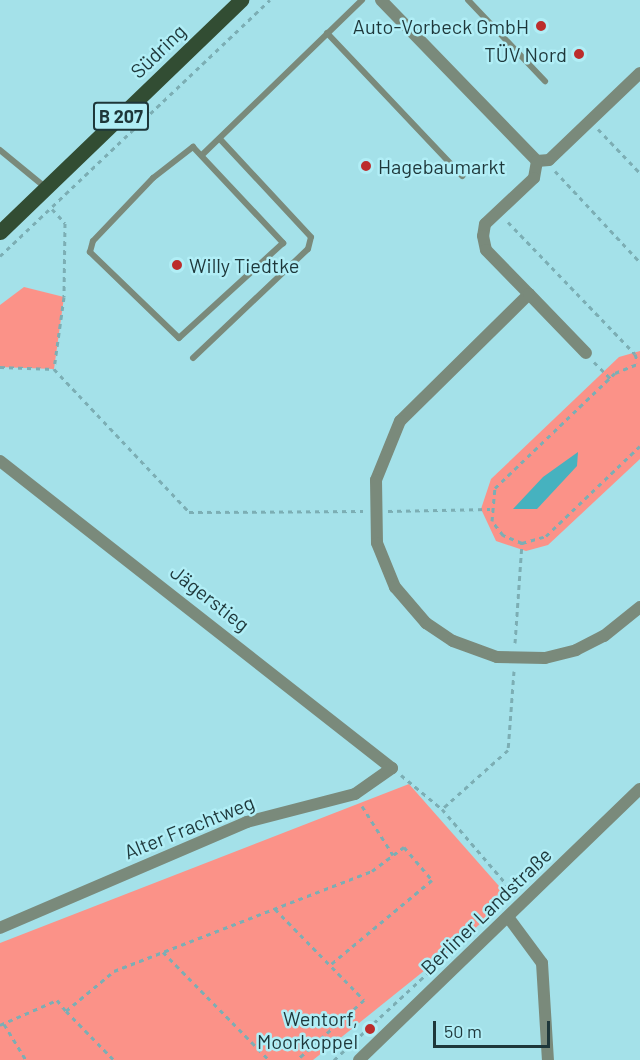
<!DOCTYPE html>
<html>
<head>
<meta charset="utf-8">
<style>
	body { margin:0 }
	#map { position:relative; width:640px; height:1060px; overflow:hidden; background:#a4e1e9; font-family:Barlow,sans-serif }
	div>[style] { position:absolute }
	.green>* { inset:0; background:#fb9288 }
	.water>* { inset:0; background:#46b2bf }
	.path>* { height:3px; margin-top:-1.5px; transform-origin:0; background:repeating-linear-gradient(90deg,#7caeb4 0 4.5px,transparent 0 9px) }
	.service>* { height:6px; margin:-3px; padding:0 3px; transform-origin:3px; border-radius:3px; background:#7a8a7b }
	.minor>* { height:12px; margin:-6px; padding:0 6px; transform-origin:6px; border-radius:6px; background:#7a8a7b }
	.primary>* { height:15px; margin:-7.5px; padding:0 7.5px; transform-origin:7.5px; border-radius:7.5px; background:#324d33 }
	.dots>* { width:16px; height:16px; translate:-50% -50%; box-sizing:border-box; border:3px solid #b1eef6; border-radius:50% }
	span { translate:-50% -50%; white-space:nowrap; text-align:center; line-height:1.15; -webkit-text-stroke:5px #b1eef6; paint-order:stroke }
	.shield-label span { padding:2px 4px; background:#b1eef6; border:2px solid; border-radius:4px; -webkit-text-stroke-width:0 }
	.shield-label { font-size:18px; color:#1e373a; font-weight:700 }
	.poi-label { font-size:20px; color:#1e373a }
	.right { translate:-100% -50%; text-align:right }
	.left { translate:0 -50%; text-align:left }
	.street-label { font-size:20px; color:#1e373a }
	.scale { position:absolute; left:433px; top:1021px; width:117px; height:27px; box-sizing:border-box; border:3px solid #1e373a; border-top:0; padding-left:8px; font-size:18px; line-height:21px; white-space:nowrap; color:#1e373a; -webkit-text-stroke:4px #b1eef6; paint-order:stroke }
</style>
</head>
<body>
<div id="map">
	<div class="green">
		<i style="clip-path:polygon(24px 287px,64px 297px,54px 369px,0 367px,0 305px)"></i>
		<i style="clip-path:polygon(640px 351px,640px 459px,548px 545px,526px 551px,496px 541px,481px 509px,491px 479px,619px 357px)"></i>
		<i style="clip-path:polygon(409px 784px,506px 894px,502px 904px,460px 942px,313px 1060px,0 1060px,0 943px)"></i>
	</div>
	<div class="water">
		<i style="clip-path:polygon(578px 452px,577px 466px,537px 509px,513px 509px,543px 477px)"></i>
	</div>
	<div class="path">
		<i style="left:598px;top:129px;width:61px;rotate:46.3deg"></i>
		<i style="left:555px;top:171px;width:125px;rotate:47deg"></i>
		<i style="left:52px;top:209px;width:19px;rotate:47deg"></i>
		<i style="left:65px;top:223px;width:74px;rotate:90.8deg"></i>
		<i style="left:64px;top:297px;width:73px;rotate:97.9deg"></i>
		<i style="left:508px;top:222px;width:183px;rotate:46.1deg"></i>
		<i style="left:635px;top:354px;width:9px;rotate:72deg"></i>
		<i style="left:0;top:256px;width:372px;rotate:-43.5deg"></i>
		<i style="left:594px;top:362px;width:23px;rotate:45deg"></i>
		<i style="left:0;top:367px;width:54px;rotate:2.1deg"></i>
		<i style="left:54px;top:369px;width:197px;rotate:46.6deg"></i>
		<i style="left:189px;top:512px;width:174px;rotate:-0.3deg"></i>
		<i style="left:388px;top:511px;width:102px;rotate:-1.1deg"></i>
		<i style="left:522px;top:543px;width:21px;rotate:-157deg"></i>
		<i style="left:503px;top:535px;width:18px;rotate:-128deg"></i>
		<i style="left:492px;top:521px;width:33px;rotate:-85deg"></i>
		<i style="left:495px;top:488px;width:166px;rotate:-43.8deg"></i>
		<i style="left:615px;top:373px;width:27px;rotate:-22deg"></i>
		<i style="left:515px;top:643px;width:100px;rotate:-86deg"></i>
		<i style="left:522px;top:543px;width:25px;rotate:-16deg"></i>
		<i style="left:546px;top:536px;width:130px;rotate:-43.8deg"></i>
		<i style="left:514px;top:671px;width:79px;rotate:94.3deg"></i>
		<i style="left:508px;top:750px;width:89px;rotate:138.2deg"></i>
		<i style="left:442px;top:809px;width:111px;rotate:49.4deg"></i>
		<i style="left:401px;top:775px;width:53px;rotate:39.7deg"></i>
		<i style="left:362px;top:806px;width:58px;rotate:57.7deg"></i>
		<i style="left:275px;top:909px;width:127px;rotate:45.6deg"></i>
		<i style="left:364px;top:1000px;width:90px;rotate:138.2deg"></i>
		<i style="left:163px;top:952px;width:151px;rotate:45.5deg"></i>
		<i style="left:66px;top:1011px;width:69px;rotate:45.6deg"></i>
		<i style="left:4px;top:1024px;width:42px;rotate:58.6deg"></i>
		<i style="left:0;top:1025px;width:62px;rotate:-23.7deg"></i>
		<i style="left:57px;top:1000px;width:14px;rotate:51deg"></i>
		<i style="left:66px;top:1011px;width:62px;rotate:-39.8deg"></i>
		<i style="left:114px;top:971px;width:277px;rotate:-21.2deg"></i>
		<i style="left:372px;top:871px;width:40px;rotate:-37deg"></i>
		<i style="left:404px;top:847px;width:43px;rotate:49.7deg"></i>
		<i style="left:432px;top:880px;width:133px;rotate:140.2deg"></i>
		<i style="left:334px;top:1060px;width:137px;rotate:-42.9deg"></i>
	</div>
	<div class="service">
		<i style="left:468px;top:0;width:112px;rotate:46.5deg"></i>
		<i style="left:327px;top:33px;width:197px;rotate:46.6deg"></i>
		<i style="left:193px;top:147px;width:132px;rotate:46.8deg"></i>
		<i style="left:283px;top:243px;width:141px;rotate:137.6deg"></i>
		<i style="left:179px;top:338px;width:124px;rotate:-136deg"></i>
		<i style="left:90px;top:252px;width:11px;rotate:-75deg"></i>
		<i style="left:93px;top:241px;width:87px;rotate:-46.4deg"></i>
		<i style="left:153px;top:178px;width:51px;rotate:-37.8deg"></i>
		<i style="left:0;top:150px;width:58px;rotate:39.4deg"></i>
		<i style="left:202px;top:155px;width:223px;rotate:-44.1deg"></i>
		<i style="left:193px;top:358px;width:158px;rotate:-43.5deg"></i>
		<i style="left:308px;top:249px;width:12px;rotate:-76deg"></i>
		<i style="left:311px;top:237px;width:134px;rotate:-132.9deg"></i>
	</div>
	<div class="minor">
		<i style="left:381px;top:0;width:224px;rotate:45.9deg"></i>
		<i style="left:537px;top:161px;width:12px;rotate:-5deg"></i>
		<i style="left:549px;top:160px;width:126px;rotate:-43.7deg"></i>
		<i style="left:537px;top:161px;width:17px;rotate:100deg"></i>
		<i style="left:534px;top:178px;width:67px;rotate:136.8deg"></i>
		<i style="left:485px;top:224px;width:12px;rotate:99deg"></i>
		<i style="left:483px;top:236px;width:14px;rotate:78deg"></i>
		<i style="left:486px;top:250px;width:62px;rotate:45.7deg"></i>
		<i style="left:529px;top:294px;width:181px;rotate:135.4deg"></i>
		<i style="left:400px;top:421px;width:64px;rotate:112.1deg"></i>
		<i style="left:376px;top:480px;width:63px;rotate:89.1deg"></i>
		<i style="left:377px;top:543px;width:48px;rotate:67.8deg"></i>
		<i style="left:395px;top:587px;width:48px;rotate:49.3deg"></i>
		<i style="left:426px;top:623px;width:32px;rotate:34deg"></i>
		<i style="left:453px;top:641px;width:47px;rotate:20deg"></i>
		<i style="left:497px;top:657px;width:48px;rotate:1.2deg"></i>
		<i style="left:545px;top:658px;width:32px;rotate:-14deg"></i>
		<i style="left:576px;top:650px;width:31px;rotate:-27deg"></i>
		<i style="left:604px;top:636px;width:46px;rotate:-38.9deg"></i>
		<i style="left:529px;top:294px;width:82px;rotate:46deg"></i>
		<i style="left:0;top:461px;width:498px;rotate:38.1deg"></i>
		<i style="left:392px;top:768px;width:45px;rotate:144.9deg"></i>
		<i style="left:355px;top:794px;width:112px;rotate:165.5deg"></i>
		<i style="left:247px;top:822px;width:269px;rotate:156.8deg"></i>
		<i style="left:508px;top:917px;width:57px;rotate:53.5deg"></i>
		<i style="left:542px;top:963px;width:97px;rotate:86.5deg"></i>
		<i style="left:359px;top:1060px;width:390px;rotate:-44deg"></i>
	</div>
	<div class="primary">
		<i style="left:0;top:232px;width:335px;rotate:-43.9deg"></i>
	</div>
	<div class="dots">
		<i style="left:541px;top:26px;background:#bc2d2c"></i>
		<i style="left:579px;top:54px;background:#bc2d2c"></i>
		<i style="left:366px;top:166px;background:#bc2d2c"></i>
		<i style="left:177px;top:265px;background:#bc2d2c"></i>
		<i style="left:370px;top:1029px;background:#bc2d2c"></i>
	</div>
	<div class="shield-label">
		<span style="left:121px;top:116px">B 207</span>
	</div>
	<div class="poi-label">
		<span class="right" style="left:529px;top:26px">Auto-Vorbeck GmbH</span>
		<span class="right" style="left:567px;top:54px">TÜV Nord</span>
		<span class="left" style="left:378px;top:166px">Hagebaumarkt</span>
		<span class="left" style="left:189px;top:265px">Willy Tiedtke</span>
		<span class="right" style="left:358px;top:1030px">Wentorf,<br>Moorkoppel</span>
	</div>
	<div class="street-label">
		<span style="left:158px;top:51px;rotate:-44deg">Südring</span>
		<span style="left:210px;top:598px;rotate:38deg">Jägerstieg</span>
		<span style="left:189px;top:827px;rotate:-22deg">Alter Frachtweg</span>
		<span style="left:486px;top:911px;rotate:-44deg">Berliner Landstraße</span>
	</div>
	<div class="scale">50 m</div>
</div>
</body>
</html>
